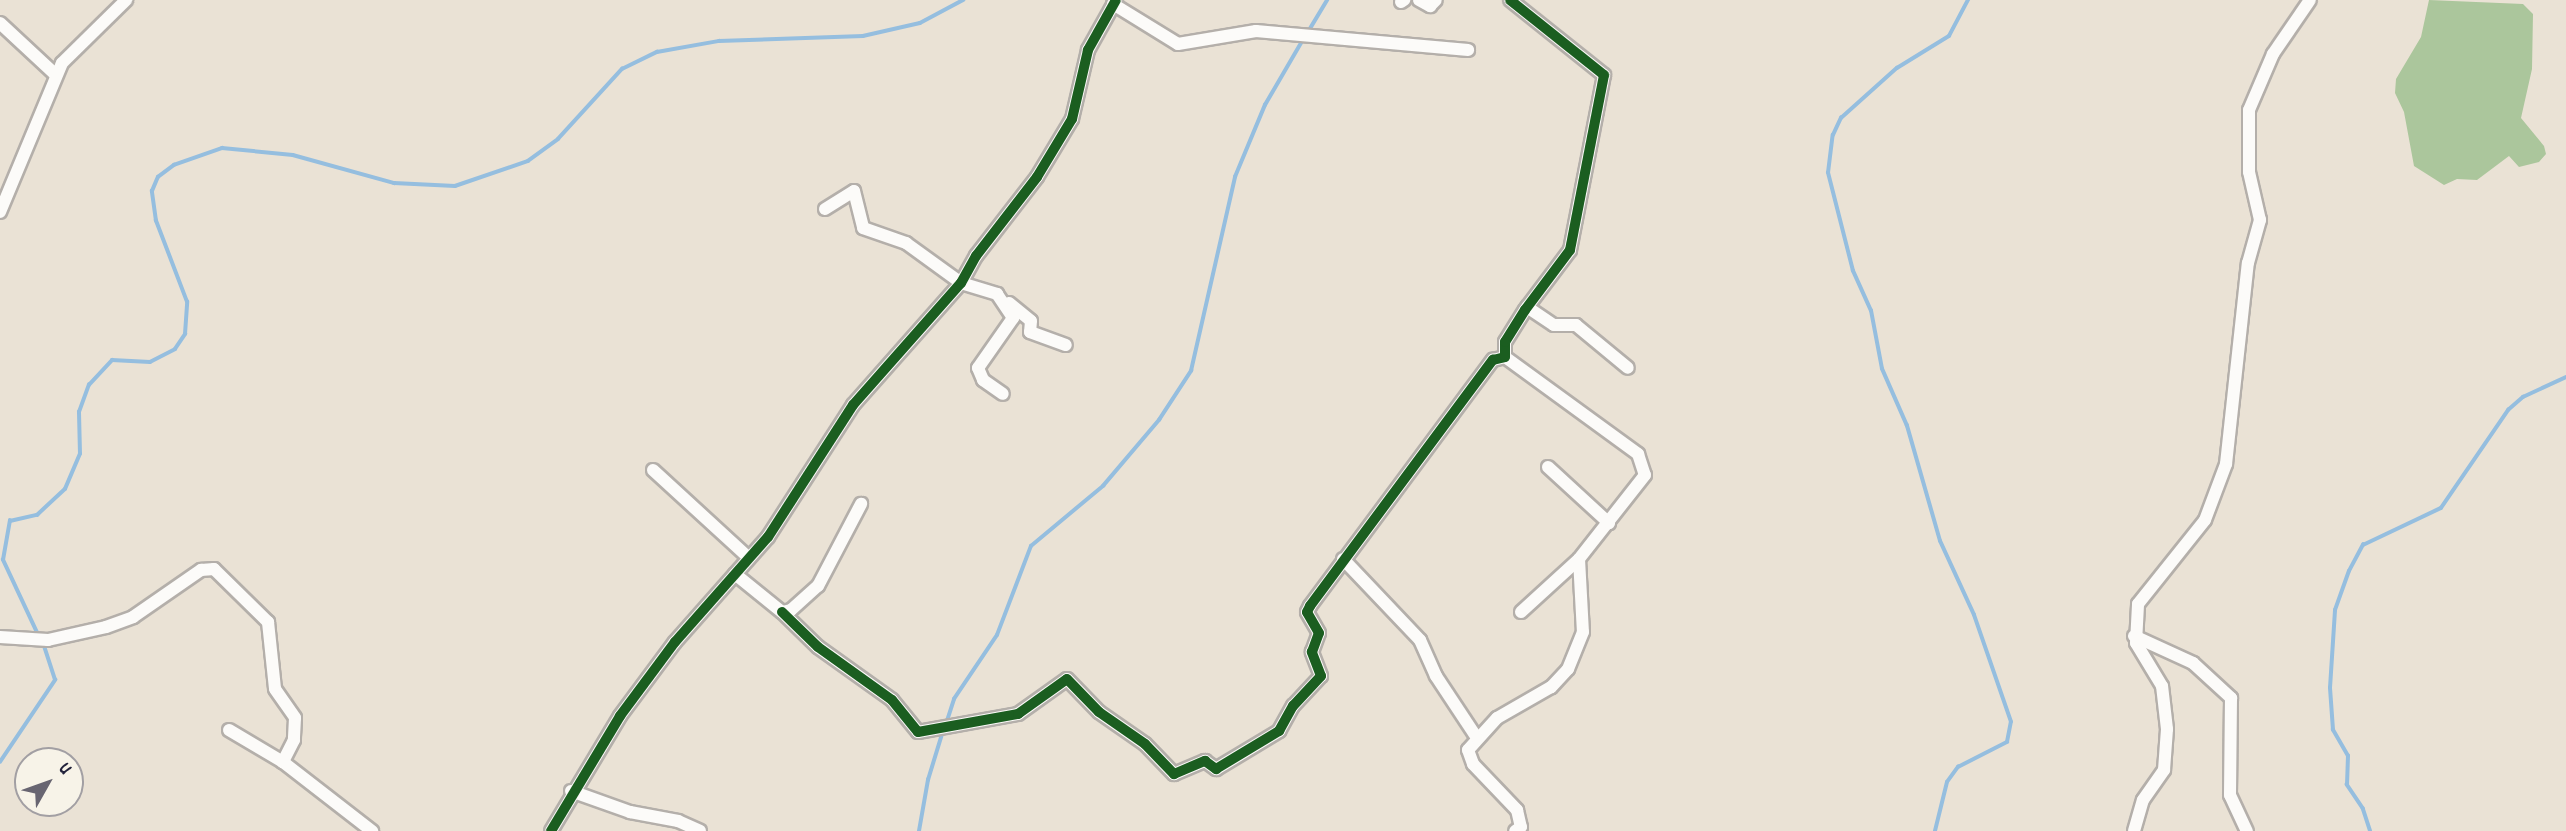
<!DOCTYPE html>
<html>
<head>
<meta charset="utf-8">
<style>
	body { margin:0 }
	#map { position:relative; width:2566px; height:831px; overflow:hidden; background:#eae2d5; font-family:Dekko,sans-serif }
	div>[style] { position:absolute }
	.forest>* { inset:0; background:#abc69c }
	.stream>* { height:3.5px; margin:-1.75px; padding:0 1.75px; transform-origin:1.75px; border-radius:1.75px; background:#95bedf }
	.roads { filter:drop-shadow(2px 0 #b4afaa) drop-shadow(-2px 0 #b4afaa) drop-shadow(0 2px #b4afaa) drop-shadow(0 -2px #b4afaa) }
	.street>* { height:12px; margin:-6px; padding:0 6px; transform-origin:6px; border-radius:6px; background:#fcfbf9 }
	.cycleway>* { height:10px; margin:-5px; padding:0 5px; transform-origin:5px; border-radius:5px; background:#1b5e20 }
	span { translate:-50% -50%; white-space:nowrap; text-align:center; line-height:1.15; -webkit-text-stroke:5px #f7f3e8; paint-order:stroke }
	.north { position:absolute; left:14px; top:747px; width:70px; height:70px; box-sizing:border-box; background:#f7f3e8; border:2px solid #a29fa3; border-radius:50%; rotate:50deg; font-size:19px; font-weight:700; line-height:28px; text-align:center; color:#22223b }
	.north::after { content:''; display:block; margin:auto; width:24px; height:32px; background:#686571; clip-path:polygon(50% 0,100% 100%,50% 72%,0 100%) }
</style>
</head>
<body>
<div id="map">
	<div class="forest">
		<i style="clip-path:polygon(2429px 0,2523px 4px,2533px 14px,2532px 69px,2521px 118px,2544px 146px,2546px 154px,2539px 162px,2519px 167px,2509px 156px,2477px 180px,2457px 179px,2444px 185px,2414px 166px,2404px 112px,2395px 93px,2396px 79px,2421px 37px)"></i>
	</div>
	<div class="stream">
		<i style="left:1308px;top:32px;width:37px;rotate:-59deg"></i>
		<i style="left:39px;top:637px;width:85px;rotate:-115.1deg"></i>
		<i style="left:3px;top:560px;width:40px;rotate:-80deg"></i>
		<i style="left:10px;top:521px;width:28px;rotate:-13deg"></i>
		<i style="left:37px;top:515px;width:38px;rotate:-43deg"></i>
		<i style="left:65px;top:489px;width:38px;rotate:-67deg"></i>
		<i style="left:80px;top:454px;width:42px;rotate:-91.4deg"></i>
		<i style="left:79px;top:412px;width:29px;rotate:-70deg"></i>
		<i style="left:89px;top:385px;width:34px;rotate:-47deg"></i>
		<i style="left:112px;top:360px;width:38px;rotate:3deg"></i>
		<i style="left:150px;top:362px;width:28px;rotate:-27deg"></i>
		<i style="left:175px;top:349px;width:18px;rotate:-56deg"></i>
		<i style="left:185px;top:334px;width:32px;rotate:-86deg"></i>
		<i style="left:187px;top:302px;width:87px;rotate:-110.9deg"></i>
		<i style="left:156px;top:221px;width:30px;rotate:-98deg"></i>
		<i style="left:152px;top:191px;width:15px;rotate:-67deg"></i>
		<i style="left:158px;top:177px;width:20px;rotate:-37deg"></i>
		<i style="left:174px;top:165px;width:51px;rotate:-19.5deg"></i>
		<i style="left:222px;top:148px;width:71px;rotate:5.6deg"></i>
		<i style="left:293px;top:155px;width:105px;rotate:15.5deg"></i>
		<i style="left:394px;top:183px;width:61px;rotate:2.8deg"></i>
		<i style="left:455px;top:186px;width:77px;rotate:-18.9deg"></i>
		<i style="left:528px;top:161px;width:37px;rotate:-36deg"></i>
		<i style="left:558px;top:139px;width:95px;rotate:-47.6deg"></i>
		<i style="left:622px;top:69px;width:39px;rotate:-26deg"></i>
		<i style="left:657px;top:52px;width:63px;rotate:-10.1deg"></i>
		<i style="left:719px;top:41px;width:144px;rotate:-2deg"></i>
		<i style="left:863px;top:36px;width:58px;rotate:-12.8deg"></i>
		<i style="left:920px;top:23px;width:49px;rotate:-28.1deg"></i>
		<i style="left:946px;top:724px;width:26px;rotate:-72deg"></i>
		<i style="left:954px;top:699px;width:77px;rotate:-56.1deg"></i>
		<i style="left:997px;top:635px;width:95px;rotate:-69.1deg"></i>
		<i style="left:1031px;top:546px;width:94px;rotate:-39.8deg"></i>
		<i style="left:1103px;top:486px;width:87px;rotate:-49.7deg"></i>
		<i style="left:1159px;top:420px;width:59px;rotate:-56.9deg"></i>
		<i style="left:1191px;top:371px;width:199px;rotate:-77.2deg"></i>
		<i style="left:1235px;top:177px;width:78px;rotate:-67.4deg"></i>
		<i style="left:1265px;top:105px;width:78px;rotate:-59.8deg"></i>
		<i style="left:0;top:762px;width:99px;rotate:-56.1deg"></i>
		<i style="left:55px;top:680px;width:39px;rotate:-108deg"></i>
		<i style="left:919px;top:831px;width:52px;rotate:-80deg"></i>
		<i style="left:928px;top:780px;width:51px;rotate:-73deg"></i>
		<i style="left:1935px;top:831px;width:50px;rotate:-76.2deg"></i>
		<i style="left:1947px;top:782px;width:19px;rotate:-54deg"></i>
		<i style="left:1958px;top:767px;width:55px;rotate:-27deg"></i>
		<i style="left:2007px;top:742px;width:20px;rotate:-79deg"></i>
		<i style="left:2011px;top:722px;width:113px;rotate:-109.1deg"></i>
		<i style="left:1974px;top:615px;width:81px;rotate:-114.7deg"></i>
		<i style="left:1940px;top:541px;width:120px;rotate:-106deg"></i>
		<i style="left:1907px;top:426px;width:62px;rotate:-113.7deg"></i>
		<i style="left:1882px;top:369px;width:59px;rotate:-100.7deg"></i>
		<i style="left:1871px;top:311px;width:44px;rotate:-114.2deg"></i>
		<i style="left:1853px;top:271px;width:101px;rotate:-104.3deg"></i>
		<i style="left:1828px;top:173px;width:38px;rotate:-83deg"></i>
		<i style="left:1833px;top:135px;width:19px;rotate:-65deg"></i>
		<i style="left:1841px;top:118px;width:75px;rotate:-41.8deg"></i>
		<i style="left:1897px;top:68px;width:61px;rotate:-31.6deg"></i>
		<i style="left:1949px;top:36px;width:41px;rotate:-62.2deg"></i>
		<i style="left:2370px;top:831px;width:23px;rotate:-108deg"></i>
		<i style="left:2363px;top:809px;width:29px;rotate:-124deg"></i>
		<i style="left:2347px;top:785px;width:29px;rotate:-88deg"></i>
		<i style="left:2348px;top:756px;width:30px;rotate:-120deg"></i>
		<i style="left:2333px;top:730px;width:42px;rotate:-94.1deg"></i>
		<i style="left:2330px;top:688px;width:78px;rotate:-86.3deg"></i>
		<i style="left:2335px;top:610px;width:41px;rotate:-70.3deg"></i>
		<i style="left:2349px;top:571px;width:30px;rotate:-62deg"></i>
		<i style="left:2363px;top:545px;width:86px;rotate:-25.4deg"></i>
		<i style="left:2441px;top:508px;width:119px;rotate:-55.6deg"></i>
		<i style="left:2508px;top:410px;width:20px;rotate:-41deg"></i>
		<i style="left:2523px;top:397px;width:47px;rotate:-24.9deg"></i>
	</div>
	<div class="roads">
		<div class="street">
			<i style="left:1419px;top:0;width:13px;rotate:29deg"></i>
			<i style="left:1430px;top:6px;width:8px;rotate:-45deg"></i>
			<i style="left:1401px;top:2px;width:4px;rotate:-34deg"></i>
			<i style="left:1113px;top:4px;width:76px;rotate:31.6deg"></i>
			<i style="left:1178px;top:44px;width:79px;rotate:-9.5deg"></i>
			<i style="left:1256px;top:31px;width:213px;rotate:5.1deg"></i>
			<i style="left:0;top:23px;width:76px;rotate:42.9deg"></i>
			<i style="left:825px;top:209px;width:34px;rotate:-32deg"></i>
			<i style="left:854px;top:191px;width:38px;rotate:76deg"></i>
			<i style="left:863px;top:228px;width:46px;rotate:19.2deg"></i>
			<i style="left:906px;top:243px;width:68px;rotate:36deg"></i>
			<i style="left:961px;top:283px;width:38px;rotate:17deg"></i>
			<i style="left:997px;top:294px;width:29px;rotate:56deg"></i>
			<i style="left:1013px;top:318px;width:61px;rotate:125deg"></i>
			<i style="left:978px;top:368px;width:13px;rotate:67deg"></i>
			<i style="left:983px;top:380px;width:24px;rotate:35deg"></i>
			<i style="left:0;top:212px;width:161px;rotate:-67.4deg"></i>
			<i style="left:62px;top:63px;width:90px;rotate:-44.5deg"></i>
			<i style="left:1009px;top:303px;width:28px;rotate:39deg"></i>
			<i style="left:1031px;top:321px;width:11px;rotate:95deg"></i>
			<i style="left:1030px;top:332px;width:38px;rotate:20deg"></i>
			<i style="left:1527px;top:307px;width:32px;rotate:34deg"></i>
			<i style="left:1554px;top:325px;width:22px"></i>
			<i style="left:1576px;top:325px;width:67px;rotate:39.6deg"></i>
			<i style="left:1505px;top:357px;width:165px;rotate:36.1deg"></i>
			<i style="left:1638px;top:454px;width:22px;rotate:72deg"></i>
			<i style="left:1645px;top:475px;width:107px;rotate:128.2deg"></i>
			<i style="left:1579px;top:559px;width:73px;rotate:86.9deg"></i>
			<i style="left:1583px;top:632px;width:40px;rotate:112deg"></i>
			<i style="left:1568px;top:669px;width:25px;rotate:133deg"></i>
			<i style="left:1551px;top:687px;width:62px;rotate:150.1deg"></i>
			<i style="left:1497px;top:718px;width:43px;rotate:132.2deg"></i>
			<i style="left:1468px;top:750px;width:15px;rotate:70deg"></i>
			<i style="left:1473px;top:764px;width:64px;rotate:46.3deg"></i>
			<i style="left:1517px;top:810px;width:17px;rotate:77deg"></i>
			<i style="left:1521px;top:827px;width:7px;rotate:146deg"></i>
			<i style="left:1548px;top:467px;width:83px;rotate:42.6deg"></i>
			<i style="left:653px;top:470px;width:130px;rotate:42.5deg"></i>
			<i style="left:1343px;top:559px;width:112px;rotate:46.5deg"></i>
			<i style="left:1420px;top:640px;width:39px;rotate:66deg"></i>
			<i style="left:1436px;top:676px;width:74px;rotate:56.5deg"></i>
			<i style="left:735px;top:574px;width:60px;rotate:39deg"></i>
			<i style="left:782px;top:612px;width:9px;rotate:-13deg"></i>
			<i style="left:791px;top:610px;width:36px;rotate:-42deg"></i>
			<i style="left:818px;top:586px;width:93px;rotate:-62.3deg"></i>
			<i style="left:782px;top:612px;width:50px;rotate:44.2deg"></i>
			<i style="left:818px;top:647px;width:91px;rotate:35.6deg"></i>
			<i style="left:892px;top:700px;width:41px;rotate:50.9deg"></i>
			<i style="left:918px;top:732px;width:102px;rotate:-10.2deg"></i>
			<i style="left:1018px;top:714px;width:60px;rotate:-35.5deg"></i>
			<i style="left:1067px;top:679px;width:46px;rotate:45.9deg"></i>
			<i style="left:1099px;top:712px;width:56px;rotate:34.8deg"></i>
			<i style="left:1145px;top:744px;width:42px;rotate:46deg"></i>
			<i style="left:1174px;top:774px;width:34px;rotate:-23deg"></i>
			<i style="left:1205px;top:761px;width:14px;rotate:36deg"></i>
			<i style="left:1216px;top:769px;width:74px;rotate:-31.1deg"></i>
			<i style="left:1279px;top:731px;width:29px;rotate:-61deg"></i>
			<i style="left:1293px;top:706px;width:41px;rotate:-47deg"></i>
			<i style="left:1321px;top:676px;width:26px;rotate:-111deg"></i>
			<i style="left:1312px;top:652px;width:20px;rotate:-70deg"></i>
			<i style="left:1319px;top:633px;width:24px;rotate:-120deg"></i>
			<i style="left:1307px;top:612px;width:7px;rotate:-63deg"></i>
			<i style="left:1310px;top:606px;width:307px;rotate:-53.4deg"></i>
			<i style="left:1493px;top:360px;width:12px;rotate:-14deg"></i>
			<i style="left:1505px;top:357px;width:15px;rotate:-90deg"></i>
			<i style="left:1505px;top:342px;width:38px;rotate:-58deg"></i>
			<i style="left:1525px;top:310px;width:75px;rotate:-53.1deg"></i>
			<i style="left:1570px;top:250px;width:178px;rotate:-79deg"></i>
			<i style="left:1604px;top:75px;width:120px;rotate:-141.4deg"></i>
			<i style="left:1521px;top:612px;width:79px;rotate:-42.4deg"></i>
			<i style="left:2134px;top:636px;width:65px;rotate:24.6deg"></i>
			<i style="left:2193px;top:663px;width:52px;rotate:42.6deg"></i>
			<i style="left:2231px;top:698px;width:97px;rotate:90.6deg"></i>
			<i style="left:2230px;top:795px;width:40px;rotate:65deg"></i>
			<i style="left:0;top:637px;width:48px;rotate:3.6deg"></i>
			<i style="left:48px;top:640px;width:59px;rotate:-12.6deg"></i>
			<i style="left:106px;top:627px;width:29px;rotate:-20deg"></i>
			<i style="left:133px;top:617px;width:83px;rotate:-34.7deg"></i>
			<i style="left:201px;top:570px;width:13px;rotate:-4deg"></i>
			<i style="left:214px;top:569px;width:76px;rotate:44.5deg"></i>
			<i style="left:268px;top:622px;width:67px;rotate:84deg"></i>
			<i style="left:275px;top:689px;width:35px;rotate:55deg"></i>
			<i style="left:295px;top:718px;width:22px;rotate:93deg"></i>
			<i style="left:294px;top:740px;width:25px;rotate:117deg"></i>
			<i style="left:283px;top:762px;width:113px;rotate:37.8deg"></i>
			<i style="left:229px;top:730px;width:63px;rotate:30.7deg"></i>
			<i style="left:571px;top:791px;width:63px;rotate:19.6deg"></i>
			<i style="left:630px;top:812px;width:49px;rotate:10.6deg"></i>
			<i style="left:678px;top:821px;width:24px;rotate:24deg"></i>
			<i style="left:551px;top:831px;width:134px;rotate:-59deg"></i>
			<i style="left:620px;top:716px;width:92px;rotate:-53.4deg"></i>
			<i style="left:675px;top:642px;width:140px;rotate:-48.5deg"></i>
			<i style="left:768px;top:537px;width:157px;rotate:-57.2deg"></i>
			<i style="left:853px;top:405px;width:163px;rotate:-48.5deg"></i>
			<i style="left:961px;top:283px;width:31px;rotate:-61deg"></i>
			<i style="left:976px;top:256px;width:100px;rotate:-52.3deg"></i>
			<i style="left:1037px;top:177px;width:68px;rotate:-58.9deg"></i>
			<i style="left:1072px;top:119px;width:71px;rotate:-76.9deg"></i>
			<i style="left:1088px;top:50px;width:57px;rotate:-60.8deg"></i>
			<i style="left:2134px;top:831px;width:32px;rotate:-74deg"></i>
			<i style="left:2143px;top:800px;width:37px;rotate:-55deg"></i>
			<i style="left:2164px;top:770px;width:41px;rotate:-85.8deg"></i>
			<i style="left:2167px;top:729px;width:43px;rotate:-96.6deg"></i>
			<i style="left:2162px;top:686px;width:50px;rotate:-121.2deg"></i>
			<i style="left:2136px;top:643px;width:39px;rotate:-87deg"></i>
			<i style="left:2138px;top:604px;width:107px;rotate:-51.4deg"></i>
			<i style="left:2205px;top:520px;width:60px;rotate:-69.4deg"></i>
			<i style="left:2226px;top:464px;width:202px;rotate:-83.8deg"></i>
			<i style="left:2248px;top:263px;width:45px;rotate:-74.4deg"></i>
			<i style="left:2260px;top:220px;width:49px;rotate:-102.9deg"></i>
			<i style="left:2249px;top:172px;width:62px;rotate:-90deg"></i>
			<i style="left:2249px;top:110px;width:61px;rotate:-66.8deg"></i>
			<i style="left:2273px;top:54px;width:65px;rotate:-55.6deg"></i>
		</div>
	</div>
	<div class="cycleway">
		<i style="left:782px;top:612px;width:50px;rotate:44.2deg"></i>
		<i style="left:818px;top:647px;width:91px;rotate:35.6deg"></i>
		<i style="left:892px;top:700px;width:41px;rotate:50.9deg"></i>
		<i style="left:918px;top:732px;width:102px;rotate:-10.2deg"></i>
		<i style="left:1018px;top:714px;width:60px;rotate:-35.5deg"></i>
		<i style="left:1067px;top:679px;width:46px;rotate:45.9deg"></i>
		<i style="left:1099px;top:712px;width:56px;rotate:34.8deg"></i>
		<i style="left:1145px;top:744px;width:42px;rotate:46deg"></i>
		<i style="left:1174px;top:774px;width:34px;rotate:-23deg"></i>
		<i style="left:1205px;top:761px;width:14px;rotate:36deg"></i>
		<i style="left:1216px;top:769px;width:74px;rotate:-31.1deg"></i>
		<i style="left:1279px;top:731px;width:29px;rotate:-61deg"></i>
		<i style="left:1293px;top:706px;width:41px;rotate:-47deg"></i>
		<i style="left:1321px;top:676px;width:26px;rotate:-111deg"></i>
		<i style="left:1312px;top:652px;width:20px;rotate:-70deg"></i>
		<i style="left:1319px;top:633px;width:24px;rotate:-120deg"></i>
		<i style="left:1307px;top:612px;width:7px;rotate:-63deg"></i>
		<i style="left:1310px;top:606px;width:307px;rotate:-53.4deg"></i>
		<i style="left:1493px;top:360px;width:12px;rotate:-14deg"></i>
		<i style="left:1505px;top:357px;width:15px;rotate:-90deg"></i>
		<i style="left:1505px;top:342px;width:38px;rotate:-58deg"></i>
		<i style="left:1525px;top:310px;width:75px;rotate:-53.1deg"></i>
		<i style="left:1570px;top:250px;width:178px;rotate:-79deg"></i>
		<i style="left:1604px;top:75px;width:120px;rotate:-141.4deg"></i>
		<i style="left:551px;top:831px;width:134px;rotate:-59deg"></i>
		<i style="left:620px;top:716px;width:92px;rotate:-53.4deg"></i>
		<i style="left:675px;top:642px;width:140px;rotate:-48.5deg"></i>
		<i style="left:768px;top:537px;width:157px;rotate:-57.2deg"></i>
		<i style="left:853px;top:405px;width:163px;rotate:-48.5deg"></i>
		<i style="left:961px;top:283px;width:31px;rotate:-61deg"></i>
		<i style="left:976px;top:256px;width:100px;rotate:-52.3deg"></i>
		<i style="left:1037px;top:177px;width:68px;rotate:-58.9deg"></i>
		<i style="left:1072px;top:119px;width:71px;rotate:-76.9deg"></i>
		<i style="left:1088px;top:50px;width:57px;rotate:-60.8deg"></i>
	</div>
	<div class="north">U</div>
</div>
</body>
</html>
